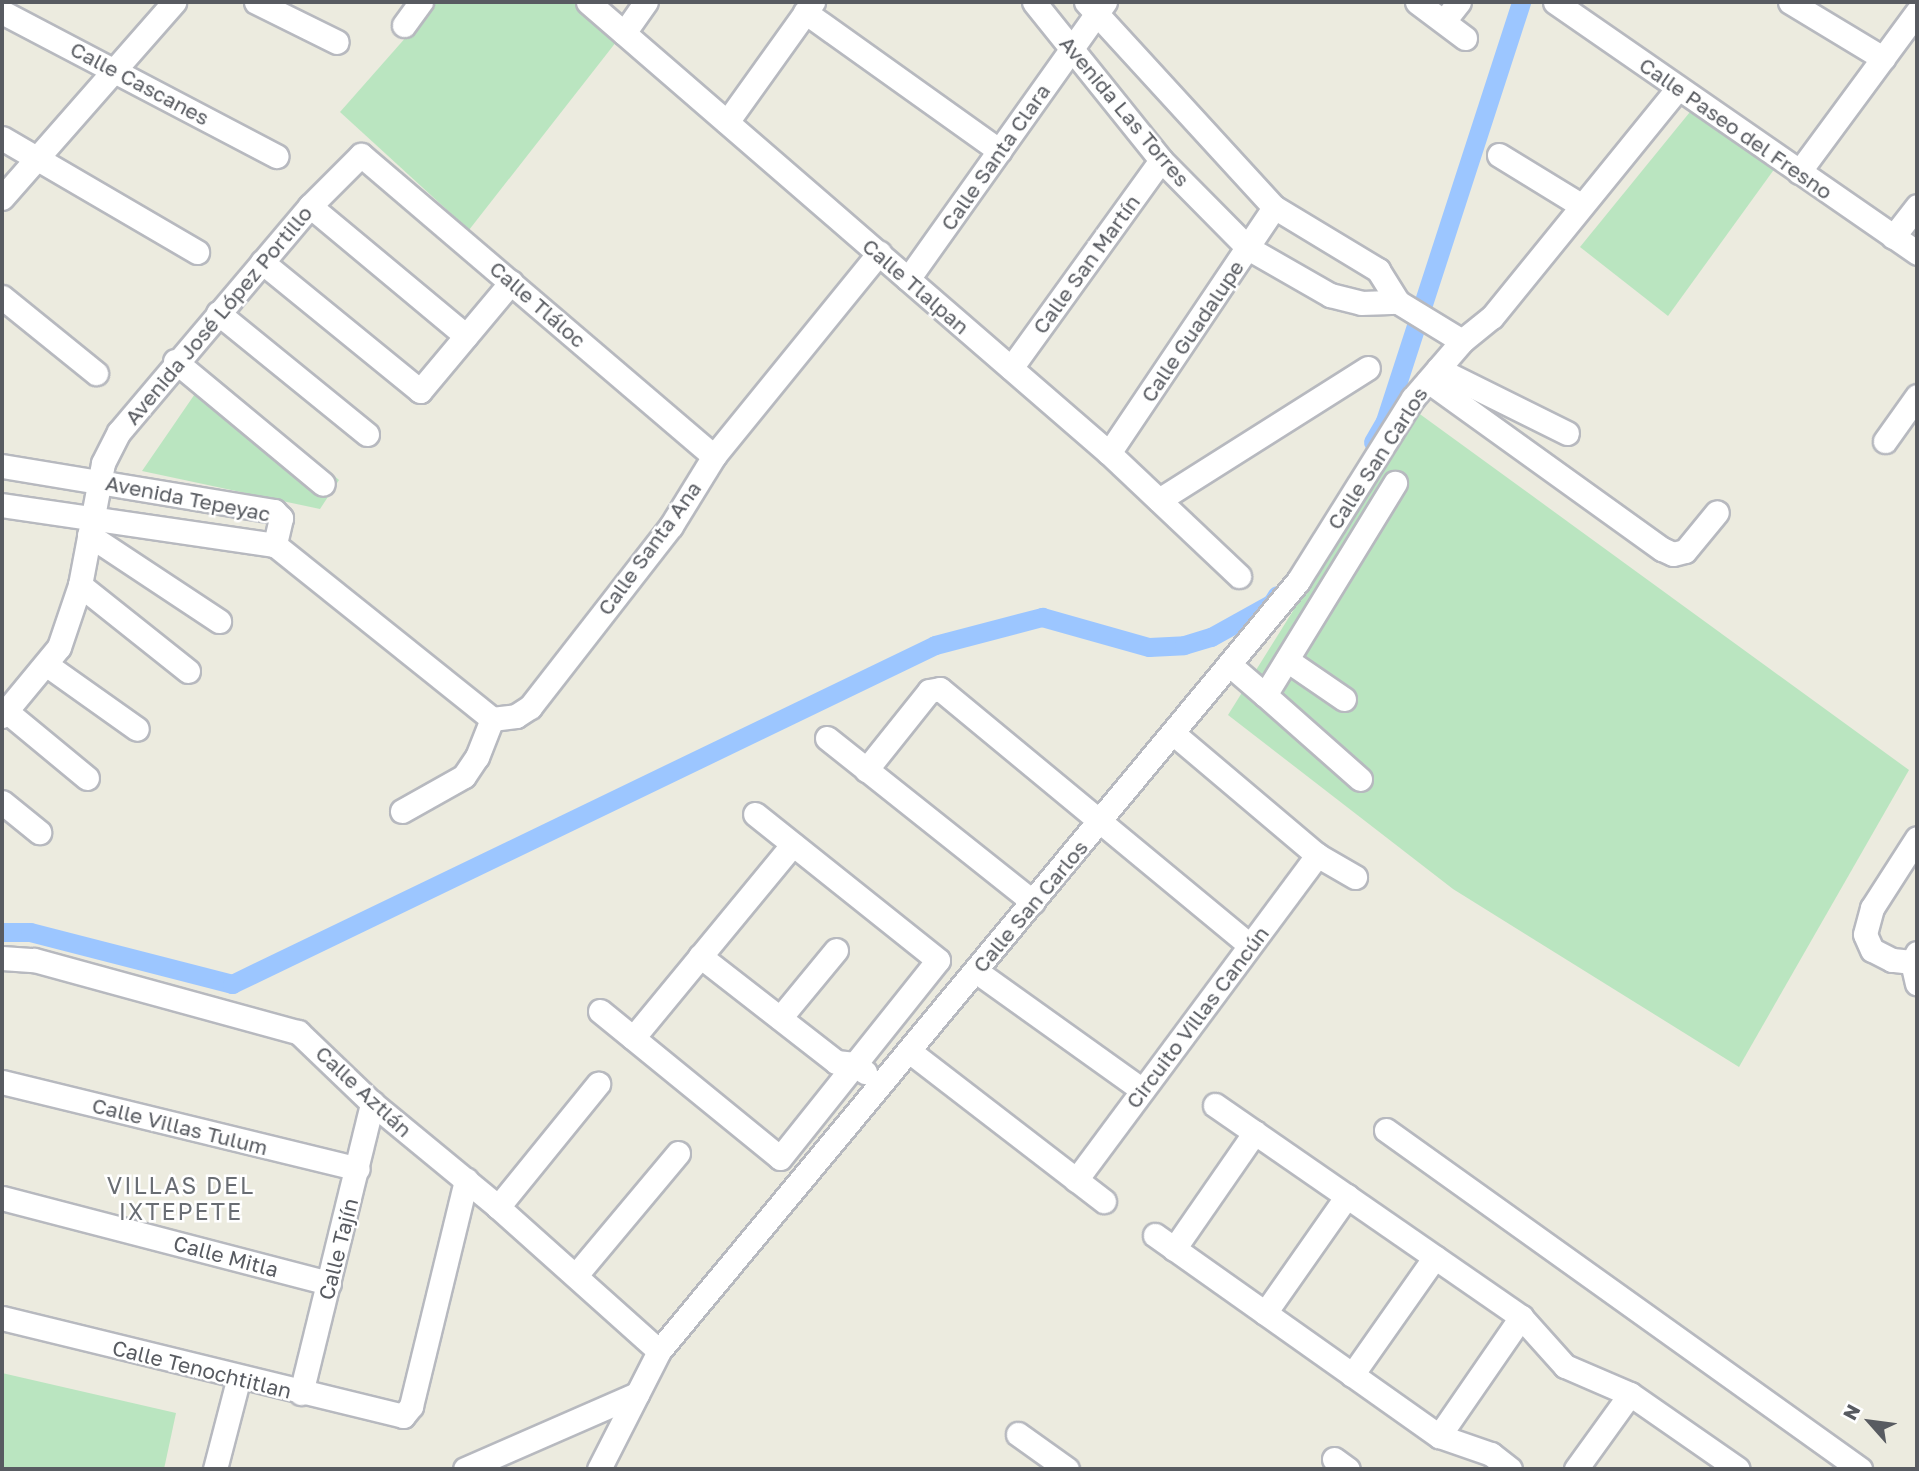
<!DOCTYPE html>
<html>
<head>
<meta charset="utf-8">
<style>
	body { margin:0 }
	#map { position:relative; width:1919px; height:1471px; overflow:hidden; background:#ecebdf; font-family:"Golos Text",sans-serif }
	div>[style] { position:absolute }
	.green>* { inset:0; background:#bae5c0 }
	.canal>* { height:19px; margin:-9.5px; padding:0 9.5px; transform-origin:9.5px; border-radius:9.5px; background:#9cc6ff }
	.roads { filter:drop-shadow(2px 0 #b7b9bf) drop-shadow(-2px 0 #b7b9bf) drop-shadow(0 2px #b7b9bf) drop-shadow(0 -2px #b7b9bf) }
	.minor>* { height:23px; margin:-11.5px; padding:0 11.5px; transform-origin:11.5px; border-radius:11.5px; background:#fff }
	span { translate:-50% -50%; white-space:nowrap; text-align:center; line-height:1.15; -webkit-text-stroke:5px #fff; paint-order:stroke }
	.street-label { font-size:21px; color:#585b61 }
	.neighbourhood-label { font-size:23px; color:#696d73; letter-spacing:2px }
	.frame { position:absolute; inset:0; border:4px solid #585b61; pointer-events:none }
	.north { position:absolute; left:1835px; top:1387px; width:70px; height:70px; -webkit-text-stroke:5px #fff; paint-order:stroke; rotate:298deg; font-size:19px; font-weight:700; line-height:28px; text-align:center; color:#585b61 }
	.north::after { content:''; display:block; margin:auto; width:24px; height:32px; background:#585b61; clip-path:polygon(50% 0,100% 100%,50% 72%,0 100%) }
</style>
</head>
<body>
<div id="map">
	<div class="green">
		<i style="clip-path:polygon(437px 2px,577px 2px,620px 37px,469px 230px,340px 112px)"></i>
		<i style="clip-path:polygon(1694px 107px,1778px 164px,1668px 316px,1580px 247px)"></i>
		<i style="clip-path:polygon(210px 372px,339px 480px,320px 509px,142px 471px)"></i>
		<i style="clip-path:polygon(1417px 412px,1909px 770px,1739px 1067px,1453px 889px,1228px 715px)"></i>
		<i style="clip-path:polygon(2px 1373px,176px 1413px,164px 1469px,2px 1469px)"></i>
	</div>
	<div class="canal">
		<i style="left:1373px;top:442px;width:24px;rotate:-60deg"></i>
		<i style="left:1385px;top:421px;width:441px;rotate:-72deg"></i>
		<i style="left:2px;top:932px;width:28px"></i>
		<i style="left:30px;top:932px;width:209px;rotate:14.4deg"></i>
		<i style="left:232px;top:984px;width:780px;rotate:-25.74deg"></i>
		<i style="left:935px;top:645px;width:111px;rotate:-14.7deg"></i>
		<i style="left:1042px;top:617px;width:111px;rotate:15.7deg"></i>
		<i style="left:1149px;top:647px;width:35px;rotate:-3deg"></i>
		<i style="left:1184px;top:645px;width:28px;rotate:-17deg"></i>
		<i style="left:1211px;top:637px;width:70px;rotate:-29.1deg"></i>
		<i style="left:1272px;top:603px;width:9px;rotate:-58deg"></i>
	</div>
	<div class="roads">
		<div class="minor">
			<i style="left:256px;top:2px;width:90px;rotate:26.3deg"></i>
			<i style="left:588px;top:2px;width:689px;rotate:40.88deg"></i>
			<i style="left:1109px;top:453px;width:179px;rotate:43.4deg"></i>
			<i style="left:1034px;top:2px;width:203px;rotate:51.2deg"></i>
			<i style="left:1161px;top:160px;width:124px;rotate:45.3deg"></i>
			<i style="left:1248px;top:248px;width:95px;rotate:29.8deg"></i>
			<i style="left:1330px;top:295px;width:32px;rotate:14deg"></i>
			<i style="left:1361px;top:303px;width:37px;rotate:-2deg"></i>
			<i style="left:1086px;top:2px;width:278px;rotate:47.5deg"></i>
			<i style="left:1274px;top:207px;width:122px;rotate:31.2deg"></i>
			<i style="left:1378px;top:270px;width:38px;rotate:58deg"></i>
			<i style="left:1398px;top:302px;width:75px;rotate:31.4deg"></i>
			<i style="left:1462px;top:341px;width:38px;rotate:-39deg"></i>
			<i style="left:1492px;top:317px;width:294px;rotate:-50.9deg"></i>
			<i style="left:1417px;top:2px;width:60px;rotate:36.9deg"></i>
			<i style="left:1555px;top:2px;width:441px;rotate:34.7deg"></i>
			<i style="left:1790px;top:2px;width:109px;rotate:31.1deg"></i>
			<i style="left:2px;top:12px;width:310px;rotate:27.7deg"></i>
			<i style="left:805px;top:12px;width:239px;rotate:35.5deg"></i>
			<i style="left:1444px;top:21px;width:24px;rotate:-52deg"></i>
			<i style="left:404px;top:25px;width:29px;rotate:-54deg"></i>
			<i style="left:624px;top:33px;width:38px;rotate:-55deg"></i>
			<i style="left:727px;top:122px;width:148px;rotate:-54.4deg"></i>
			<i style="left:2px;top:138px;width:226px;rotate:30.3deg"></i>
			<i style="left:1499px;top:155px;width:94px;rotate:31.5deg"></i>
			<i style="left:1799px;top:172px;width:199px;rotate:-53.6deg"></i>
			<i style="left:2px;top:198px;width:261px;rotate:-48.7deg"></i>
			<i style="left:310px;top:206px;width:203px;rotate:39.8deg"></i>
			<i style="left:1893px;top:237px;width:39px;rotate:-52deg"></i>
			<i style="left:262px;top:262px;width:204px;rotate:39.2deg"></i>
			<i style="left:420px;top:391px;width:142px;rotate:-50.1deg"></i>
			<i style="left:908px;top:279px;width:340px;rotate:-54.6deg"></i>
			<i style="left:2px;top:297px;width:121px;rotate:39deg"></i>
			<i style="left:218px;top:313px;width:192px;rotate:39.1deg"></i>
			<i style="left:175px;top:361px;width:192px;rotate:39.7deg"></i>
			<i style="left:1011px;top:368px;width:256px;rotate:-54.2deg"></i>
			<i style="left:1438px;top:369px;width:144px;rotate:26.4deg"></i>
			<i style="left:1428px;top:381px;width:288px;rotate:35.7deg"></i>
			<i style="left:1662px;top:549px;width:12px;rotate:24deg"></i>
			<i style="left:1673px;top:554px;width:12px;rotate:-14deg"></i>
			<i style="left:1685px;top:551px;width:50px;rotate:-50.6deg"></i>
			<i style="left:1885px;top:441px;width:55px;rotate:-54.6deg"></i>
			<i style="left:1109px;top:453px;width:296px;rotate:-56.1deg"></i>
			<i style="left:2px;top:466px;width:276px;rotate:9.4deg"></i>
			<i style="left:274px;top:511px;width:10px;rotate:45deg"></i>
			<i style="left:281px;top:518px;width:28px;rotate:103deg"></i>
			<i style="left:275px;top:545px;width:276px;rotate:-171.7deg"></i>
			<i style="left:1159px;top:500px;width:247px;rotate:-32.3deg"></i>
			<i style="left:89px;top:535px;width:156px;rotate:33.5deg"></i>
			<i style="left:275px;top:545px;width:278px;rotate:38.7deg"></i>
			<i style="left:80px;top:585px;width:138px;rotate:38.5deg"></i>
			<i style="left:1287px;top:660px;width:69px;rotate:34.4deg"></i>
			<i style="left:47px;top:665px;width:110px;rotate:35.4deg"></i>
			<i style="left:1230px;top:665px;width:46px;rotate:40.6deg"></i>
			<i style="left:6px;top:711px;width:105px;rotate:39.6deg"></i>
			<i style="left:2px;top:716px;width:89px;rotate:-50.4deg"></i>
			<i style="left:59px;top:647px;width:65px;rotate:-71.3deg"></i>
			<i style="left:80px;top:585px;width:124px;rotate:-79.3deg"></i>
			<i style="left:103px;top:463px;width:35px;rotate:-63deg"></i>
			<i style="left:119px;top:432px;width:296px;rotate:-49.8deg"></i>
			<i style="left:310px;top:206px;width:72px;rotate:-45deg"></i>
			<i style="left:361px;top:155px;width:464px;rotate:40.5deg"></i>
			<i style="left:1174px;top:734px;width:187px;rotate:40.2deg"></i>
			<i style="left:1317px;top:855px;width:44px;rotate:30.1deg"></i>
			<i style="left:827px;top:738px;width:263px;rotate:38.5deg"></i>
			<i style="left:866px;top:770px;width:101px;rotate:-51.4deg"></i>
			<i style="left:929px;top:691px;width:11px;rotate:-10deg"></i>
			<i style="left:940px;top:689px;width:402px;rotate:39.6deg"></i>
			<i style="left:1360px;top:779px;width:127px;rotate:-138.5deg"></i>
			<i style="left:1265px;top:695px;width:249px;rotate:-58.5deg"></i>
			<i style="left:2px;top:802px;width:48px;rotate:39deg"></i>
			<i style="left:402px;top:811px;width:71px;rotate:-29.4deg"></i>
			<i style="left:464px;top:776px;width:23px;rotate:-56deg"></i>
			<i style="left:477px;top:757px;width:41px;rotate:-68.5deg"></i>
			<i style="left:492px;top:719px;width:24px;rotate:-7deg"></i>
			<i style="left:516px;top:716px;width:17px;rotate:-33deg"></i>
			<i style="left:530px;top:707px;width:229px;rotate:-52.1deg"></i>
			<i style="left:671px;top:526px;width:82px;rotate:-58.4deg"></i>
			<i style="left:714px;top:456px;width:262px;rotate:-50.9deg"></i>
			<i style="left:1917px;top:953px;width:10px;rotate:119deg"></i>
			<i style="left:1912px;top:962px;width:22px;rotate:77deg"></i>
			<i style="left:700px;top:956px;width:172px;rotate:37.9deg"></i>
			<i style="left:836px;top:1062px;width:19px;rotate:6deg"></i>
			<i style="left:855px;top:1064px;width:13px;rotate:39deg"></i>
			<i style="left:2px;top:958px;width:32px;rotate:4deg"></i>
			<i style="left:34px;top:960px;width:274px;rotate:15.3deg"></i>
			<i style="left:298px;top:1032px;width:103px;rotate:43.8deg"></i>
			<i style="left:372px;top:1103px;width:163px;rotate:39.5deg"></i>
			<i style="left:498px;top:1207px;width:216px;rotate:41.8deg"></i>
			<i style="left:1912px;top:962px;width:20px;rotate:-174deg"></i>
			<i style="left:1892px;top:960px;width:22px;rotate:-153deg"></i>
			<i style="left:1872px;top:950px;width:17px;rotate:-114deg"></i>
			<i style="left:1865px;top:934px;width:27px;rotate:-75deg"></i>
			<i style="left:1872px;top:908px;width:83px;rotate:-57.3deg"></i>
			<i style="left:976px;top:971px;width:204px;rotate:35.6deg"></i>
			<i style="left:600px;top:1011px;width:232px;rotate:39.2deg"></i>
			<i style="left:780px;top:1158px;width:253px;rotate:-51.4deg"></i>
			<i style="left:938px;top:960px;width:234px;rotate:-141.4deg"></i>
			<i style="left:780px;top:1018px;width:88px;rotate:-50.5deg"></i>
			<i style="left:633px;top:1038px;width:251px;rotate:-50.5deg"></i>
			<i style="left:909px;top:1051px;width:246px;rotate:37.6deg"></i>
			<i style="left:2px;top:1082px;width:366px;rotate:13.7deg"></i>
			<i style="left:1215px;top:1105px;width:372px;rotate:34.7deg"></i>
			<i style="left:1521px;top:1317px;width:66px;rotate:48.1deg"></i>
			<i style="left:1565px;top:1366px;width:71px;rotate:23.3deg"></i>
			<i style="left:1630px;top:1394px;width:131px;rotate:34.8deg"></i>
			<i style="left:1386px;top:1130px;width:583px;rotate:35.57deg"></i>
			<i style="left:1076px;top:1180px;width:405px;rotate:-53.4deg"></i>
			<i style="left:2px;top:1198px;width:338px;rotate:14.6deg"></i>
			<i style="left:498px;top:1207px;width:159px;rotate:-50.9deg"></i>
			<i style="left:1155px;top:1235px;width:348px;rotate:35.3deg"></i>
			<i style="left:1439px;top:1436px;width:55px;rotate:19.1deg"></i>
			<i style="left:1491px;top:1454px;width:24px;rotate:38deg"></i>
			<i style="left:1174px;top:1249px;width:142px;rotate:-55.3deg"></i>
			<i style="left:576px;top:1275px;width:159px;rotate:-50.1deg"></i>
			<i style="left:1265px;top:1313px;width:143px;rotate:-55deg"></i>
			<i style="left:2px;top:1318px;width:413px;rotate:13.7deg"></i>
			<i style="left:403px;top:1416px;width:13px;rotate:-51deg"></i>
			<i style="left:411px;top:1406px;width:233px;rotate:-76.3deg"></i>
			<i style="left:1352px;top:1375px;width:144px;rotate:-54.9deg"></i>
			<i style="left:301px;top:1393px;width:299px;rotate:-76.2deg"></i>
			<i style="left:1018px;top:1434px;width:60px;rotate:35.5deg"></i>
			<i style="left:1439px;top:1436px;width:145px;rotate:-55.4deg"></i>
			<i style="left:1334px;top:1459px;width:17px;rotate:36deg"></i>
			<i style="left:215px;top:1469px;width:95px;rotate:-75.4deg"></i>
			<i style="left:465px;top:1469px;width:188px;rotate:-23.6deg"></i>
			<i style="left:599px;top:1469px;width:132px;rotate:-63deg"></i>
			<i style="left:659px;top:1351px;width:1001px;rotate:-50.31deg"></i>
			<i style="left:1298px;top:581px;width:216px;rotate:-57.9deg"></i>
			<i style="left:1413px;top:398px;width:75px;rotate:-49.3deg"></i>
			<i style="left:1576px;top:1469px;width:92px;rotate:-54.2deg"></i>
		</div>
	</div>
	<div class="street-label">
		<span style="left:140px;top:83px;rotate:28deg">Calle Cascanes</span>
		<span style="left:1125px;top:111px;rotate:50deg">Avenida Las Torres</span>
		<span style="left:1736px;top:128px;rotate:35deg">Calle Paseo del Fresno</span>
		<span style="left:995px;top:157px;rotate:-55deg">Calle Santa Clara</span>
		<span style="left:1086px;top:264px;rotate:-54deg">Calle San Martín</span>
		<span style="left:916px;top:286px;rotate:41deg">Calle Tlalpan</span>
		<span style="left:538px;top:304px;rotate:41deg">Calle Tláloc</span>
		<span style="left:218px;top:315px;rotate:-50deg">Avenida José López Portillo</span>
		<span style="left:1192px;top:331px;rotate:-56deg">Calle Guadalupe</span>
		<span style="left:1377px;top:458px;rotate:-57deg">Calle San Carlos</span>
		<span style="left:188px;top:498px;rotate:11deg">Avenida Tepeyac</span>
		<span style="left:649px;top:548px;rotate:-54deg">Calle Santa Ana</span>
		<span style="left:1030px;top:906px;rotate:-50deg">Calle San Carlos</span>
		<span style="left:1197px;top:1017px;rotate:-53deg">Circuito Villas Cancún</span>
		<span style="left:364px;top:1091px;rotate:43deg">Calle Aztlán</span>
		<span style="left:180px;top:1126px;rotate:14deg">Calle Villas Tulum</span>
		<span style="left:338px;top:1249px;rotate:-76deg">Calle Tajín</span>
		<span style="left:226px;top:1256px;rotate:15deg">Calle Mitla</span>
		<span style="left:202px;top:1369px;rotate:14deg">Calle Tenochtitlan</span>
	</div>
	<div class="neighbourhood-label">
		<span style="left:181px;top:1198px">VILLAS DEL<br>IXTEPETE</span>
	</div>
	<div class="frame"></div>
	<div class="north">N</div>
</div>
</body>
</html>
